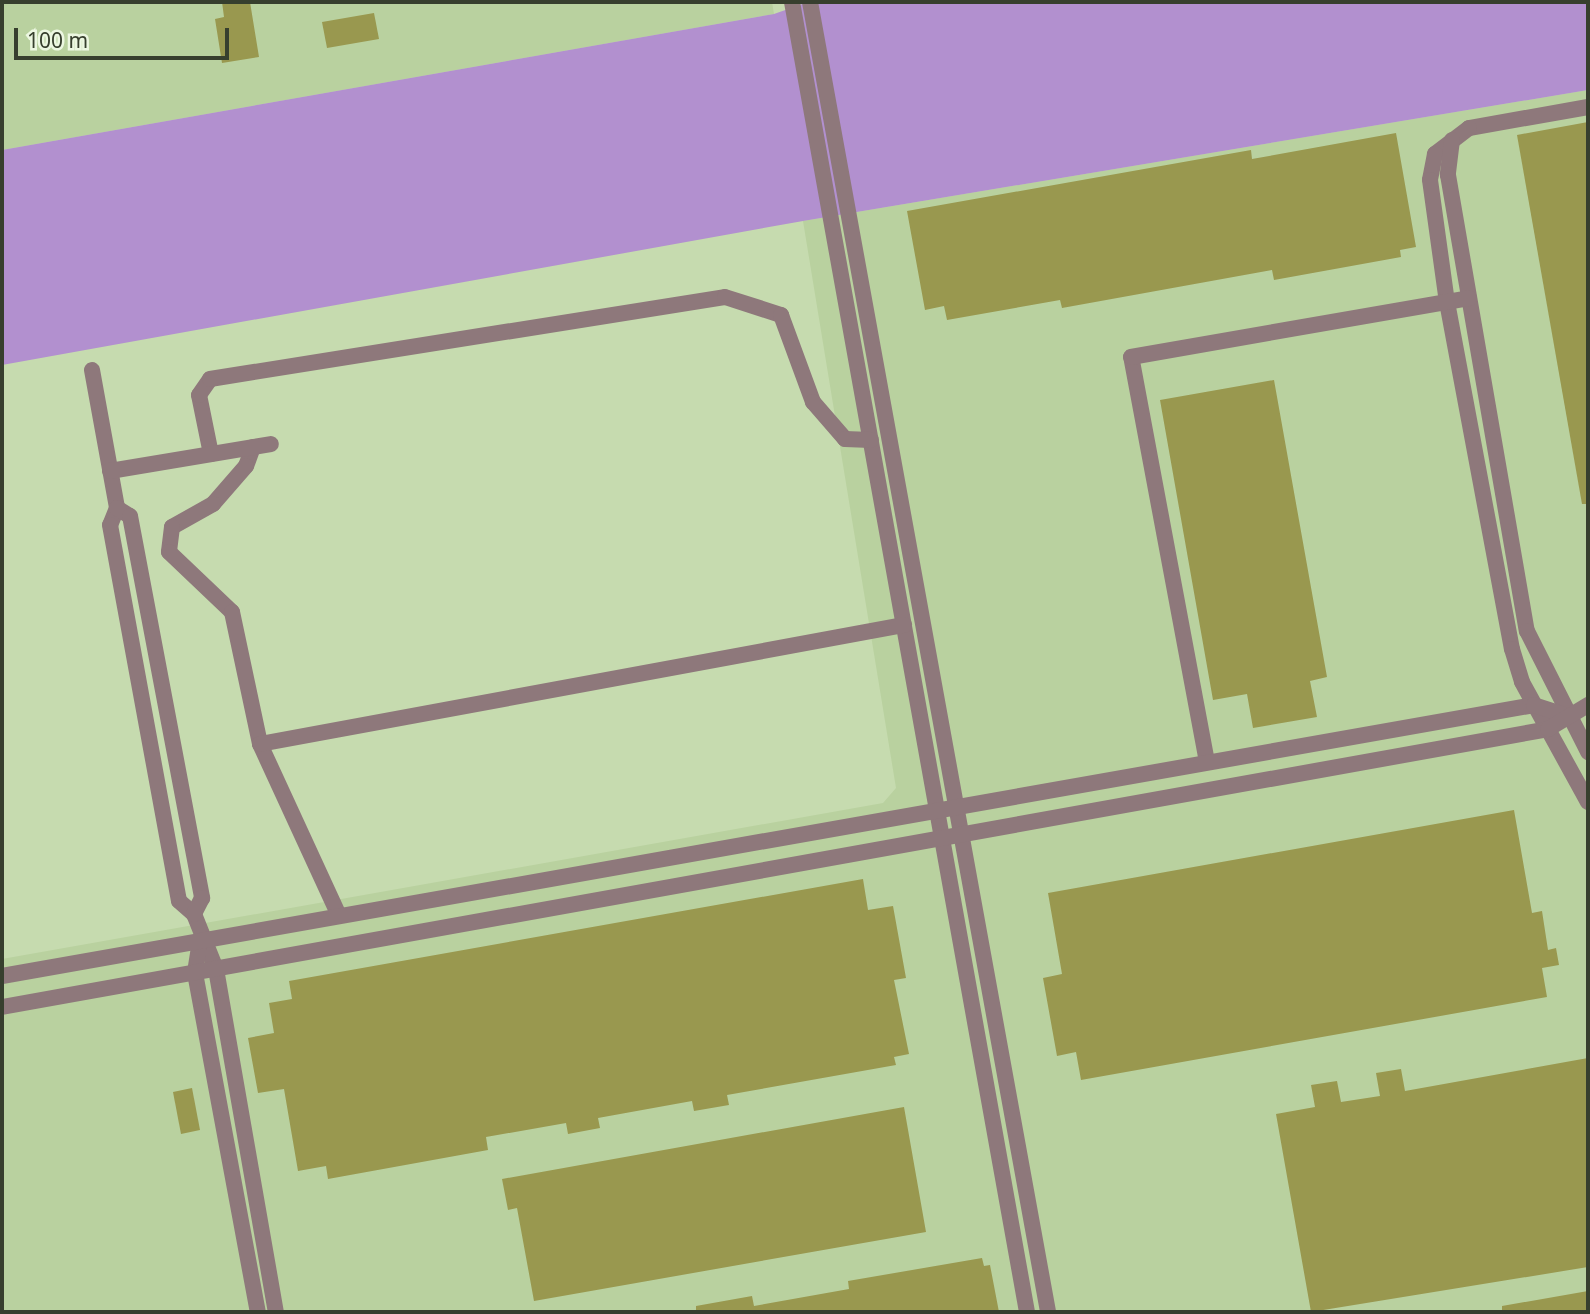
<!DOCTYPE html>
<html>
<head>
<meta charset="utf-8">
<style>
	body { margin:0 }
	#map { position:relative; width:1590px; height:1314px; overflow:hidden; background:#c6dbaf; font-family:"Noto Sans",sans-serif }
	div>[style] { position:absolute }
	.built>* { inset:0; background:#b9d19f }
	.water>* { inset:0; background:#b290cf }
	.building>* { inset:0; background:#99984f }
	.minor>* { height:16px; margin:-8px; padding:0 8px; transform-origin:8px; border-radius:8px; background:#8e787b }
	span { translate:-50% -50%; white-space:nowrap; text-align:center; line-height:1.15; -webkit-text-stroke:7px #ecf7e1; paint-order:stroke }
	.frame { position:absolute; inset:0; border:4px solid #373f2e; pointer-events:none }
	.scale { position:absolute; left:14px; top:28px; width:215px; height:32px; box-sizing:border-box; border:4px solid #373f2e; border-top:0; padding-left:9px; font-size:21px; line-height:24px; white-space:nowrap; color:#373f2e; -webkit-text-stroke:5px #ecf7e1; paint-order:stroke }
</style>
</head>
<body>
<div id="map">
	<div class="built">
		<i style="clip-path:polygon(2px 2px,772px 2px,774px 14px,2px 150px)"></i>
		<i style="clip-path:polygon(1588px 90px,1588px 1312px,2px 1312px,2px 959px,883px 803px,896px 788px,803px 221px)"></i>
	</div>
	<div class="water">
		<i style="clip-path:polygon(808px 2px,1588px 2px,1588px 90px,803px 221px,2px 365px,2px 150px,774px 14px)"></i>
	</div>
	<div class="building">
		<i style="clip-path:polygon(222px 2px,250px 2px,259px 57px,222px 63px,215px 19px,224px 17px)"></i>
		<i style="clip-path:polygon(374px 13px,379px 39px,327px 48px,322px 22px)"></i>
		<i style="clip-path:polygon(1588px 122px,1588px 504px,1582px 504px,1517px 135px)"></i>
		<i style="clip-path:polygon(1396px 133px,1416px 247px,1400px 250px,1401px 257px,1274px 280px,1272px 270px,1062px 308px,1060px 300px,947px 320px,944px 306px,925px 310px,907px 211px,1251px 150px,1252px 159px)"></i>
		<i style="clip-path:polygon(1274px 380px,1327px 677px,1310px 681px,1317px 717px,1253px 728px,1247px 694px,1213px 700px,1160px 400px)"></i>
		<i style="clip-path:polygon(1514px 810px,1532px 913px,1542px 911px,1548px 950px,1556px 948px,1559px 965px,1542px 968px,1547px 997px,1081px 1080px,1076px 1052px,1057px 1056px,1043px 978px,1062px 974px,1048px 893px)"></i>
		<i style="clip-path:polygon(863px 879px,868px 910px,893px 906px,906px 978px,894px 980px,909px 1054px,894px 1057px,896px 1065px,727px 1095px,729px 1105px,694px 1111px,692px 1101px,598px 1118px,600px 1128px,568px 1134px,566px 1123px,486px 1137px,488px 1150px,328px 1179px,326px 1166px,298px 1171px,284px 1089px,258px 1093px,248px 1038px,274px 1033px,269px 1003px,292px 999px,289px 981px)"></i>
		<i style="clip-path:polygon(1588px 1058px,1588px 1267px,1311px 1312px,1276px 1114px,1315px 1107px,1311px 1085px,1337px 1081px,1341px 1102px,1380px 1096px,1376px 1073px,1401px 1069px,1405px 1091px)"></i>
		<i style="clip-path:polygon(192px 1088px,200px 1130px,181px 1134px,173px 1092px)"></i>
		<i style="clip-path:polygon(904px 1107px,926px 1232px,534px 1301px,517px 1208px,508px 1210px,502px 1179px)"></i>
		<i style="clip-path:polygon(982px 1258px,984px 1266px,990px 1265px,999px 1312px,696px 1312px,696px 1306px,752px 1296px,754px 1306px,849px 1289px,848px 1281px)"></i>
		<i style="clip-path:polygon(1588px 1291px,1588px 1312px,1502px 1312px,1502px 1306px)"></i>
	</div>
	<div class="minor">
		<i style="left:792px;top:2px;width:1331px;rotate:79.83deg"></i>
		<i style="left:810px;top:2px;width:1331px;rotate:79.7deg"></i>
		<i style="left:1588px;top:107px;width:121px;rotate:170deg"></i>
		<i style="left:1469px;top:128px;width:43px;rotate:142.6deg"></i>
		<i style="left:1435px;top:154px;width:26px;rotate:101deg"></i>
		<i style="left:1430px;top:180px;width:123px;rotate:82.1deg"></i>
		<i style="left:1447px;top:302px;width:353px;rotate:79.4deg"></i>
		<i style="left:1512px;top:649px;width:34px;rotate:73deg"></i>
		<i style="left:1522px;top:682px;width:137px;rotate:61.2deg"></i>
		<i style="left:1452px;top:140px;width:35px;rotate:97deg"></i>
		<i style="left:1448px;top:175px;width:463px;rotate:80.2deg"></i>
		<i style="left:1527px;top:631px;width:136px;rotate:63.2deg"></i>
		<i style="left:92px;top:370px;width:140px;rotate:79.7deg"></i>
		<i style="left:117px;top:508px;width:18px;rotate:112deg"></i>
		<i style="left:110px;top:525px;width:382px;rotate:79.6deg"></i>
		<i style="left:179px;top:901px;width:20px;rotate:41deg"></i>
		<i style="left:194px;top:914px;width:59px;rotate:68.2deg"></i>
		<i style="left:216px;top:969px;width:348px;rotate:80.1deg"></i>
		<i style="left:253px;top:447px;width:20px;rotate:110deg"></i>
		<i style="left:246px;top:466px;width:50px;rotate:131deg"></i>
		<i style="left:213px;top:504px;width:47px;rotate:150.7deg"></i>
		<i style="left:172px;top:527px;width:25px;rotate:97deg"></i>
		<i style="left:169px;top:552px;width:87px;rotate:43.6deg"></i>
		<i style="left:232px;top:612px;width:135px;rotate:78deg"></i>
		<i style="left:260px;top:744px;width:189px;rotate:65.3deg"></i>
		<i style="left:211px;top:454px;width:60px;rotate:-101.5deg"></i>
		<i style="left:199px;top:395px;width:19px;rotate:-55deg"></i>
		<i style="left:210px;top:379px;width:521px;rotate:-9.05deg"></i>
		<i style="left:725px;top:297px;width:59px;rotate:17.8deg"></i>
		<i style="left:781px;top:315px;width:93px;rotate:69.8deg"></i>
		<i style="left:813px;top:402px;width:49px;rotate:49.1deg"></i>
		<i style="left:845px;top:439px;width:26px;rotate:2deg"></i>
		<i style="left:110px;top:471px;width:163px;rotate:-9.5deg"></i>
		<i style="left:117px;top:508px;width:15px;rotate:32deg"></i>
		<i style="left:130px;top:516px;width:389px;rotate:79.3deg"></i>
		<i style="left:202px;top:898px;width:18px;rotate:117deg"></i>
		<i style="left:260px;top:744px;width:655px;rotate:-10.47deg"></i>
		<i style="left:1207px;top:762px;width:412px;rotate:-100.6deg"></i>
		<i style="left:1131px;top:357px;width:343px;rotate:-9.9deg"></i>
		<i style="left:200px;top:941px;width:32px;rotate:99deg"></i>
		<i style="left:195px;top:973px;width:345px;rotate:79.5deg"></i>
		<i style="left:2px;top:976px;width:1556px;rotate:-10.03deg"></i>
		<i style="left:1534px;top:705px;width:36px;rotate:18deg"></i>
		<i style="left:2px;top:1007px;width:1571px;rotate:-10.19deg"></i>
		<i style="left:1548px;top:729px;width:47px;rotate:-31deg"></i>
	</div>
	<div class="frame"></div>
	<div class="scale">100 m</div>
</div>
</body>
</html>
